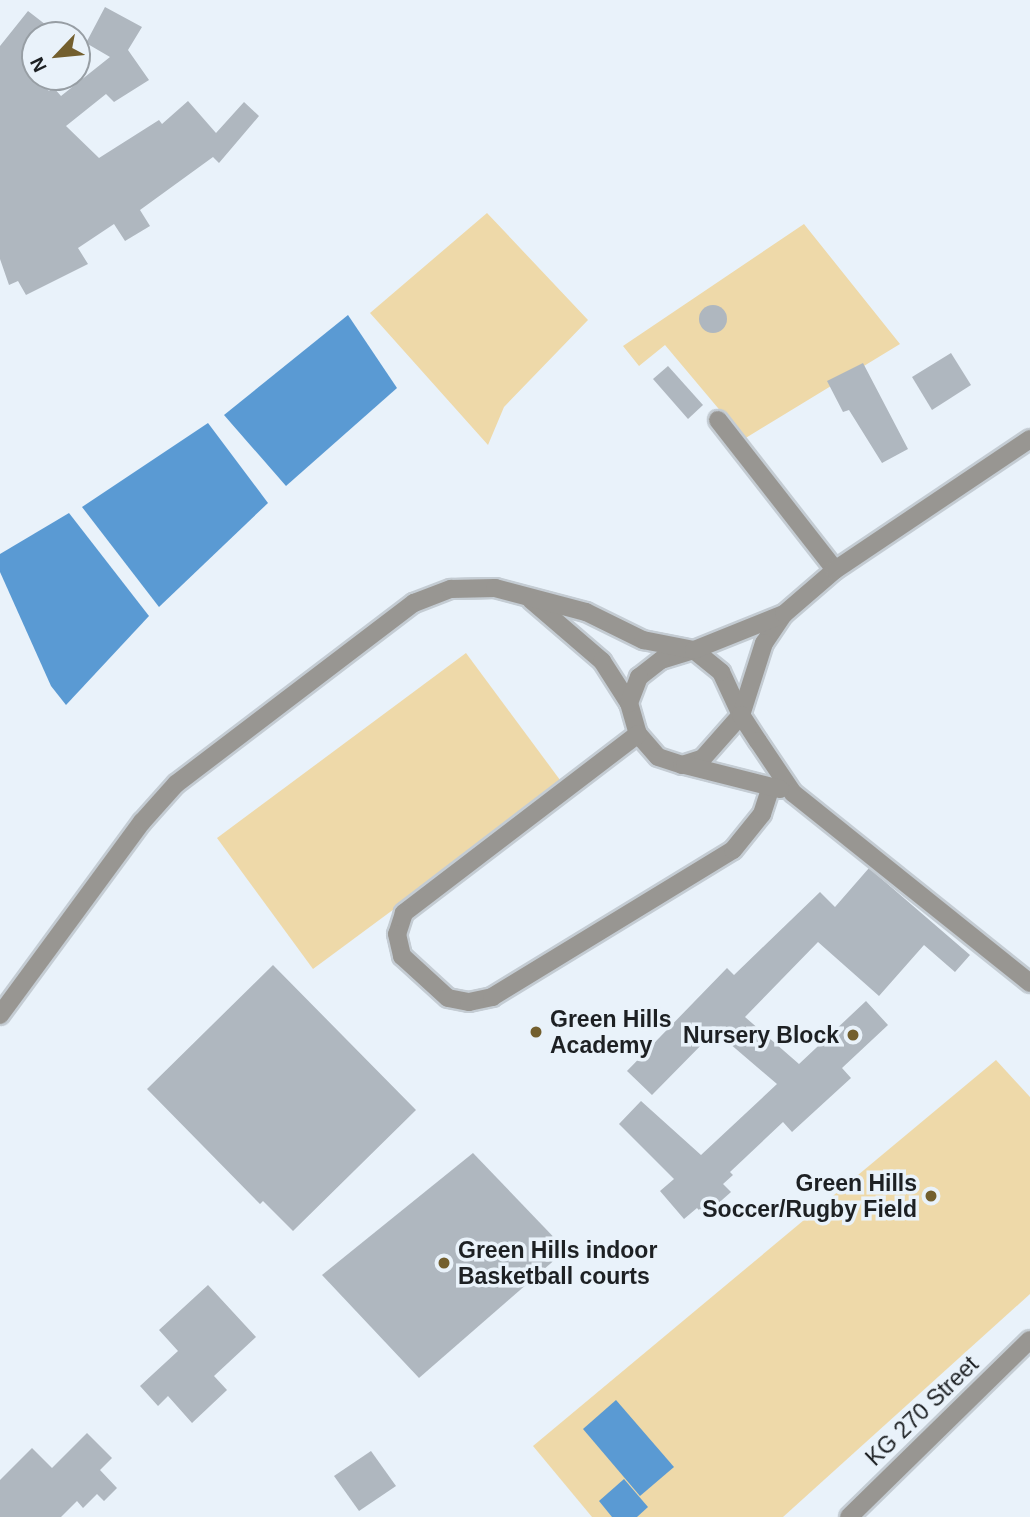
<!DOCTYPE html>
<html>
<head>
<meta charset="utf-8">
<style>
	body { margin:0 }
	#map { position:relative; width:1030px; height:1517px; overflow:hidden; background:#e9f2fa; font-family:Helvetica,sans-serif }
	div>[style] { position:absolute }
	.green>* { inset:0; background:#eed9a9 }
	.water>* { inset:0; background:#5a9ad3 }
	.building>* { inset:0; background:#afb7bf }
	.round { border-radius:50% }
	.roads { filter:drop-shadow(2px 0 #c4ccd3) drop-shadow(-2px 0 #c4ccd3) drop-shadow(0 2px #c4ccd3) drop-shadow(0 -2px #c4ccd3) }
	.minor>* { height:18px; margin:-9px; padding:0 9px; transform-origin:9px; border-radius:9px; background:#989692 }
	.dots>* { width:19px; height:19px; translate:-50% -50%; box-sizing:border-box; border:4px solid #e9f2fa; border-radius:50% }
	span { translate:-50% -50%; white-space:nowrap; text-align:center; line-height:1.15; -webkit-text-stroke:7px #e9f2fa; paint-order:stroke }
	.poi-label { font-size:23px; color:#1d2023; font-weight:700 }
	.left { translate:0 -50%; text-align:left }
	.right { translate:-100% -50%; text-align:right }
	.street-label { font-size:23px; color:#1d2023 }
	.north { position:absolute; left:21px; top:21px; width:70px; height:70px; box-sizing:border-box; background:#e9f2fa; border:2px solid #979ea4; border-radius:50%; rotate:244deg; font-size:19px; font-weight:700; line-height:28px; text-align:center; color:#1d2023 }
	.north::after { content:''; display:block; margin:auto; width:24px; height:32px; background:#735f2e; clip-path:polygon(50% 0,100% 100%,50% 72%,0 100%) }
</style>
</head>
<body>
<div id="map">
	<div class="green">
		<i style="clip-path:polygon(487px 213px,588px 320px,504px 407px,488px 445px,370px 313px)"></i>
		<i style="clip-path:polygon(804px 224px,900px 344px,744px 439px,665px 345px,639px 366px,623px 346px)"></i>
		<i style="clip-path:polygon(466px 653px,563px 784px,313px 969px,217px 838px)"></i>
		<i style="clip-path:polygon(996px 1060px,1030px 1097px,1030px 1294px,783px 1517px,592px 1517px,533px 1446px)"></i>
	</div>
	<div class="water">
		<i style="clip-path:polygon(348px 315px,397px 388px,286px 486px,224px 415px)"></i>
		<i style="clip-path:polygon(208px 423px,268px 503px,159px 607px,82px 507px)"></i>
		<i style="clip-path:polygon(69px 513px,149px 616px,66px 705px,51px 686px,0 572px,0 554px)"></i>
		<i style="clip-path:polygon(616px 1400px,674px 1467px,640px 1496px,583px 1429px)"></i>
		<i style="clip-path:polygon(624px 1479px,648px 1507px,637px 1517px,612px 1517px,599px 1501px)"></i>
	</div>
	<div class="building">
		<i style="clip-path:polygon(105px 7px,142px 27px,128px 50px,149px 80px,114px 102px,106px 94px,66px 126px,99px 158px,159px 120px,162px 124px,188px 101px,216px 133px,244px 102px,259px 116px,219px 163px,213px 157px,140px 210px,150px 226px,125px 241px,114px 224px,78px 248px,88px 264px,26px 295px,18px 281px,9px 285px,0 259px,0 46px,28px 11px,50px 28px,44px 35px,35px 35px,35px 47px,23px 62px,49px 91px,53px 87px,61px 96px,110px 57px,86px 43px)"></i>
		<i class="round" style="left:699px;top:305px;width:28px;height:28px"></i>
		<i style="clip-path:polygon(951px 353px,971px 385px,932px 410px,912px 377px)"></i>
		<i style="clip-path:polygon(863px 363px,908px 449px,882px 463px,849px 410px,843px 412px,827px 381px)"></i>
		<i style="clip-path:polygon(668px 366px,703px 405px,688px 419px,653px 379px)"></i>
		<i style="clip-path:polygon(869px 868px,970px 955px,955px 972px,924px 945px,879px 996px,818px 942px,745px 1017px,799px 1064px,866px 1001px,888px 1025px,842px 1068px,851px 1078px,792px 1132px,783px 1122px,730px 1172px,733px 1175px,723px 1184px,731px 1192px,704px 1216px,697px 1208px,684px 1219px,660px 1191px,674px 1179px,619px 1124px,641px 1101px,701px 1155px,777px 1084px,715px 1031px,652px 1095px,627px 1071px,727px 968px,734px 975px,820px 892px,835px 907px)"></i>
		<i style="clip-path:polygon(273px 965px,416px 1110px,293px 1231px,263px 1201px,260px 1204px,147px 1089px)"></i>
		<i style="clip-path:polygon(473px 1153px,566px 1250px,419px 1378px,322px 1275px)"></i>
		<i style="clip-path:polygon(208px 1285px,256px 1337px,214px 1376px,227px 1390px,192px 1423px,168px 1396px,158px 1406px,140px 1386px,178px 1351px,159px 1330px)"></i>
		<i style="clip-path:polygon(87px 1433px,112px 1458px,100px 1470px,117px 1488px,104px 1501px,97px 1494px,83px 1508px,77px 1501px,61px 1517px,0 1517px,0 1480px,32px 1448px,52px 1468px)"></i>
		<i style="clip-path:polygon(371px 1451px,396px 1486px,359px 1511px,334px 1476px)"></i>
	</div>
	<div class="roads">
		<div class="minor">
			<i style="left:718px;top:420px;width:190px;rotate:52deg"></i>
			<i style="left:531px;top:600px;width:94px;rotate:40.7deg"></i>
			<i style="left:602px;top:661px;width:50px;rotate:57.3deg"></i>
			<i style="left:629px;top:703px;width:32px;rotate:74deg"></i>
			<i style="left:638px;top:734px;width:30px;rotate:49deg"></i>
			<i style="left:658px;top:757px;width:25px;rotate:18deg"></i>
			<i style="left:682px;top:765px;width:22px;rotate:-18deg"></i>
			<i style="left:703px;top:758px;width:57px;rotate:-48.5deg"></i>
			<i style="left:741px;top:715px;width:47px;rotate:-114.9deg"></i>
			<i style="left:721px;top:672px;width:35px;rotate:-141deg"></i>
			<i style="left:694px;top:650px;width:34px;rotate:163deg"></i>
			<i style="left:661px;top:660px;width:28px;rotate:142deg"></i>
			<i style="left:639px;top:677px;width:28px;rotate:111deg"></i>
			<i style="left:783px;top:615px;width:34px;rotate:124deg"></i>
			<i style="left:764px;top:643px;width:76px;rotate:107.7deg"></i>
			<i style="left:741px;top:715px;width:31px;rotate:57deg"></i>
			<i style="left:758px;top:741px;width:63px;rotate:56.1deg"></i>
			<i style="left:793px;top:793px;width:304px;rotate:38.7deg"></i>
			<i style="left:638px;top:734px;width:295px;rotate:142.6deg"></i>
			<i style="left:404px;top:913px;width:22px;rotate:108deg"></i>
			<i style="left:397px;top:934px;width:23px;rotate:77deg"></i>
			<i style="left:402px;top:956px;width:62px;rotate:42.4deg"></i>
			<i style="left:448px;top:998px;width:21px;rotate:11deg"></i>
			<i style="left:469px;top:1002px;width:24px;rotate:-12deg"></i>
			<i style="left:492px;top:997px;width:282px;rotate:-31.4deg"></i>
			<i style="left:733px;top:850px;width:46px;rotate:-51.1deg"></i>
			<i style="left:762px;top:814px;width:28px;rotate:-72deg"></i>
			<i style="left:685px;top:765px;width:98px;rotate:14.2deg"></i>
			<i style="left:0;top:1015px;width:240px;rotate:-53.7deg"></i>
			<i style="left:142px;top:822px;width:51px;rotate:-48.2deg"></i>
			<i style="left:176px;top:784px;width:299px;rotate:-37.3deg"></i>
			<i style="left:414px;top:603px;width:40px;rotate:-21deg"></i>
			<i style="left:451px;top:589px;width:44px;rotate:-1.3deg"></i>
			<i style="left:495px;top:588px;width:94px;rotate:14.8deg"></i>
			<i style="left:586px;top:612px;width:64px;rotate:26.2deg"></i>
			<i style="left:643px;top:640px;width:52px;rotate:11.1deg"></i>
			<i style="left:694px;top:650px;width:97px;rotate:-21.8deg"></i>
			<i style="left:784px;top:614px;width:67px;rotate:-40.8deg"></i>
			<i style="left:835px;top:570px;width:235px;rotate:-33.9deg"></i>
			<i style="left:849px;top:1517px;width:253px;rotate:-44.4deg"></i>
		</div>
	</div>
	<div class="dots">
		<i style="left:536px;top:1032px;background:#735f2e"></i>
		<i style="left:853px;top:1035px;background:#735f2e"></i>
		<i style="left:931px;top:1196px;background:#735f2e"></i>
		<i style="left:444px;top:1263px;background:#735f2e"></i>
	</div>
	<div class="poi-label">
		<span class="left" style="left:550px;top:1032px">Green Hills<br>Academy</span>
		<span class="right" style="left:839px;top:1035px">Nursery Block</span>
		<span class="right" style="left:917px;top:1196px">Green Hills<br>Soccer/Rugby Field</span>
		<span class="left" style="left:458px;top:1263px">Green Hills indoor<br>Basketball courts</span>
	</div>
	<div class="street-label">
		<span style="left:922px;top:1411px;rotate:-44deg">KG 270 Street</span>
	</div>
	<div class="north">N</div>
</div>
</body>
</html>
